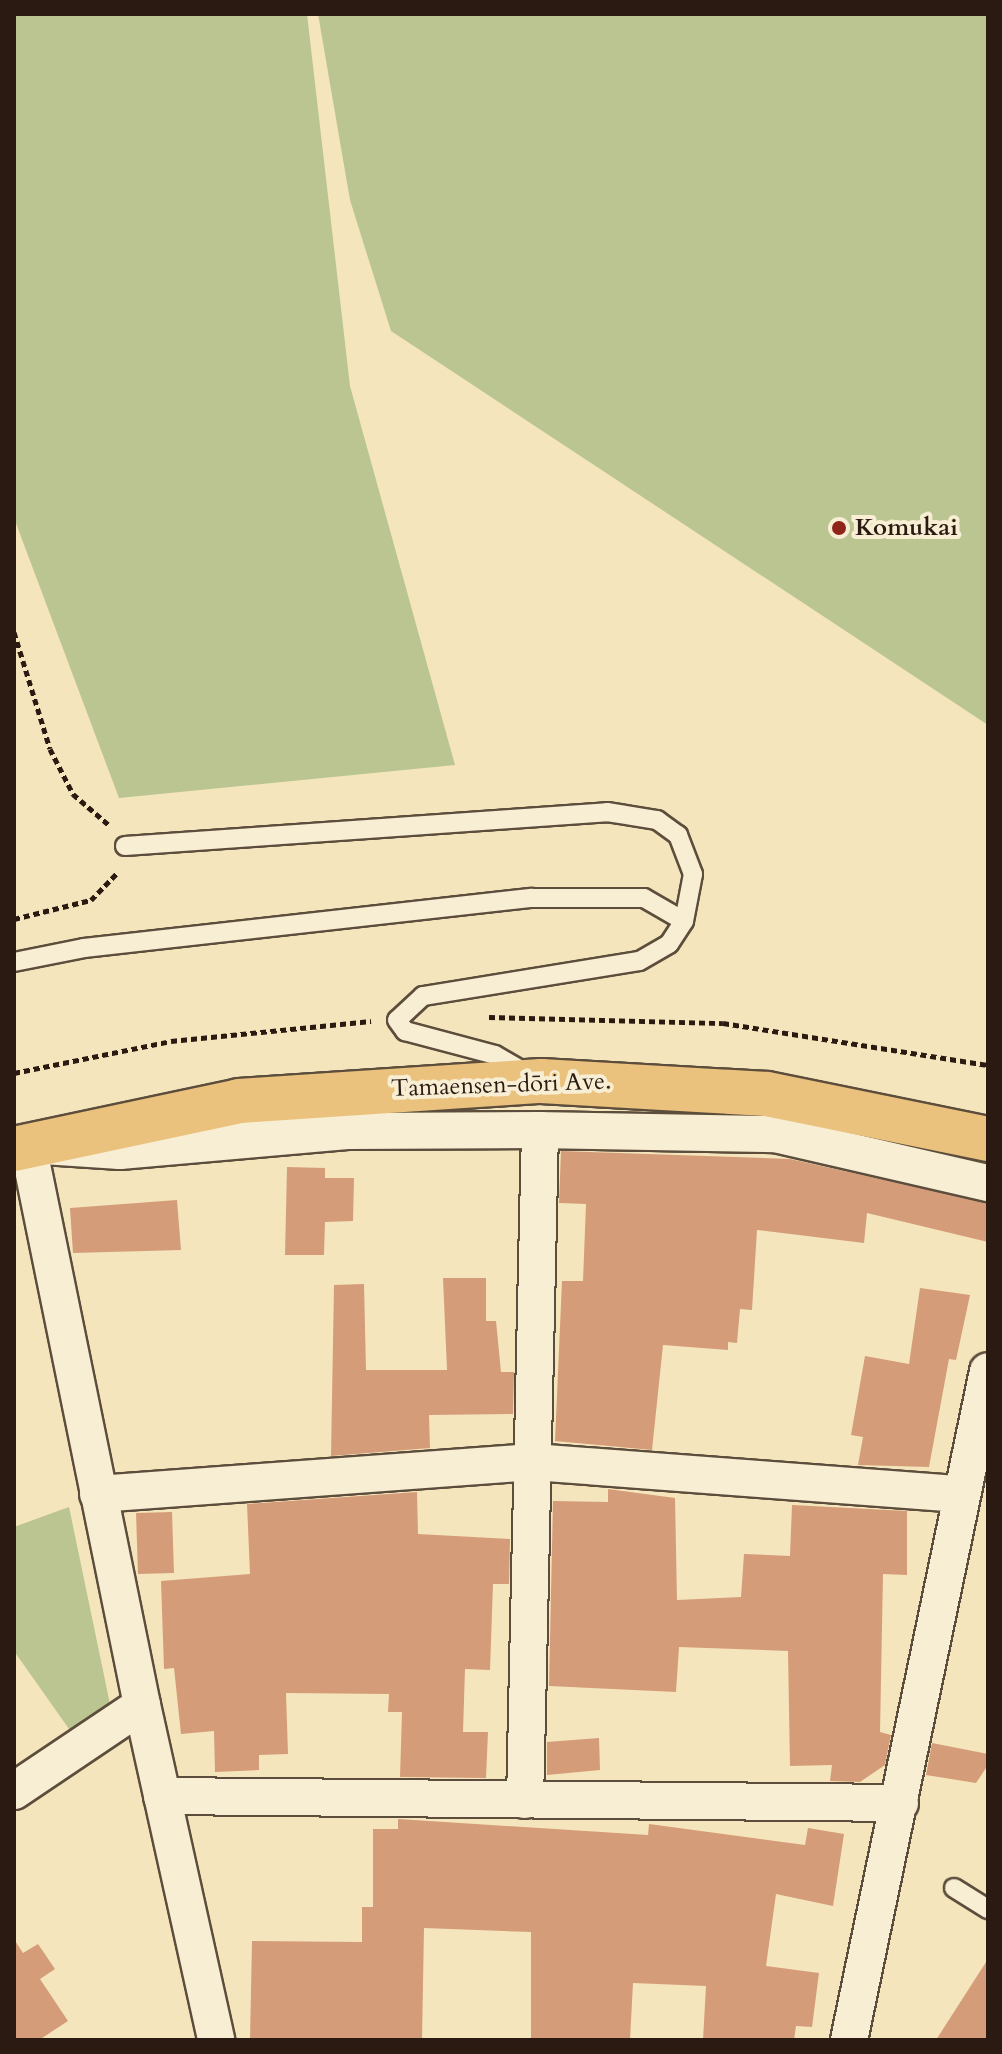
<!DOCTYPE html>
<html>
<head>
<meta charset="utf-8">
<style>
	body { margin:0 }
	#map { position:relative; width:1002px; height:2054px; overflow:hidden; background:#f4e5bc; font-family:Cardo,serif }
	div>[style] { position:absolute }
	.green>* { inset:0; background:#bac592 }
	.building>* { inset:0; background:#d59c79 }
	.path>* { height:5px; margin-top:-2.5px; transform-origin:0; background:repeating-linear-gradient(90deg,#2a1a12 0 6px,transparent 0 10px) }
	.roads { filter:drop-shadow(2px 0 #5c4d3c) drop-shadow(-2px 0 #5c4d3c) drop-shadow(0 2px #5c4d3c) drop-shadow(0 -2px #5c4d3c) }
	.lane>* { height:18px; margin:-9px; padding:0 9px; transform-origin:9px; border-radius:9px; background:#f8eed3 }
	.street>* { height:36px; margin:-18px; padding:0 18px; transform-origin:18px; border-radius:18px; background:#f8eed3 }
	.primary>* { height:44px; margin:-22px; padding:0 22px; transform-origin:22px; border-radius:22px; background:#eac27e }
	.dots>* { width:22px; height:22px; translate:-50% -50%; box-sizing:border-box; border:4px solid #f8eed3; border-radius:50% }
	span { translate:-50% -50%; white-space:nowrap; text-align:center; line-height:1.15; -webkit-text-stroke:8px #f8eed3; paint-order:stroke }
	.poi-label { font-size:24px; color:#2a1a12; font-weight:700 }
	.left { translate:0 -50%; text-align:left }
	.street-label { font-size:24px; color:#2a1a12 }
	.frame { position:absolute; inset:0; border:16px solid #2a1a12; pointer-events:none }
</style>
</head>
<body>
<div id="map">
	<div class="green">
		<i style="clip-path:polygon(14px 14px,307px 14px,350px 386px,455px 765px,119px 798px,14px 518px)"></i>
		<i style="clip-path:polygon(318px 14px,988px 14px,988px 725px,391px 331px,350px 200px)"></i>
		<i style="clip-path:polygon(69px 1507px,111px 1709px,74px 1736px,14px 1651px,14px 1527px)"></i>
	</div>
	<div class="building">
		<i style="clip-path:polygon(561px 1151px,790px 1159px,988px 1203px,988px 1242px,867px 1213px,864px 1243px,757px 1230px,752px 1310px,740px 1309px,737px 1343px,728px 1342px,728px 1350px,663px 1345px,652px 1450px,555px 1441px,562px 1281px,583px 1281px,586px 1204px,559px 1203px)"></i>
		<i style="clip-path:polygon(287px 1167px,325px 1168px,325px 1178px,354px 1178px,353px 1221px,325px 1222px,324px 1255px,285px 1255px)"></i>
		<i style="clip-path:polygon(177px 1200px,181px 1250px,73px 1253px,70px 1208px)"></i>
		<i style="clip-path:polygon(443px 1278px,486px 1278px,486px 1321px,496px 1321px,501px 1372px,514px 1372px,513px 1414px,429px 1415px,430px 1448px,331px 1456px,334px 1285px,364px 1284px,366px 1370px,447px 1370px)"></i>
		<i style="clip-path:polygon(920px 1288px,970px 1295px,956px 1360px,949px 1359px,929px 1467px,858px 1465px,863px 1437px,851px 1435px,865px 1356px,909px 1364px)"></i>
		<i style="clip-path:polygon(608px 1489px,675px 1498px,677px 1600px,741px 1597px,744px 1554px,790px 1556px,792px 1505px,907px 1511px,907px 1575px,883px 1574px,880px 1732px,891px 1735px,885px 1765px,860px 1782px,830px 1781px,832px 1765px,790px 1766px,788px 1651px,679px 1647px,676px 1692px,549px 1686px,553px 1501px,608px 1502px)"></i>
		<i style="clip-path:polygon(417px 1492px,418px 1534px,510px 1539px,509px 1584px,493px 1584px,490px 1670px,465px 1669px,463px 1732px,488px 1732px,486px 1778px,400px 1777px,402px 1712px,388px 1712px,389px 1694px,286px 1693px,288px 1754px,259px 1755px,259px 1770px,215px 1772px,214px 1731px,181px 1734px,174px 1668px,164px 1669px,161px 1581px,250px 1574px,247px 1504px)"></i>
		<i style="clip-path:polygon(172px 1512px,174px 1573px,138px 1574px,136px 1513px)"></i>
		<i style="clip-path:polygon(599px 1738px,600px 1770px,547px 1775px,547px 1742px)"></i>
		<i style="clip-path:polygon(932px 1743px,988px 1754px,988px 1765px,976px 1783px,926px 1775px)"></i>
		<i style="clip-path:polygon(398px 1819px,648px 1835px,649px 1824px,805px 1845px,808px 1828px,844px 1834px,833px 1906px,776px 1894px,766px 1966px,819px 1973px,812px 2027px,796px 2026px,794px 2040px,703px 2040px,706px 1986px,633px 1983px,630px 2040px,531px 2040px,531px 1932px,424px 1928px,422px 2040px,250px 2040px,252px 1941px,362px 1942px,362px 1907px,373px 1907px,373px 1829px,398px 1829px)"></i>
		<i style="clip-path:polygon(14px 1939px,23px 1953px,38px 1944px,55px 1969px,40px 1979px,68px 2021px,39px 2040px,14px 2040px)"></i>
		<i style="clip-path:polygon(988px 1959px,988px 2040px,936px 2040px)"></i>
	</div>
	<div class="path">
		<i style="left:14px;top:632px;width:122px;rotate:72.9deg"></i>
		<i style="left:50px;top:749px;width:51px;rotate:62.9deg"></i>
		<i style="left:73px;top:794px;width:48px;rotate:40.7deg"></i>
		<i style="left:14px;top:919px;width:79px;rotate:-13.9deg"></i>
		<i style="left:91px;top:900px;width:39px;rotate:-46deg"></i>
		<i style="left:489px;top:1017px;width:234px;rotate:1.5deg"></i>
		<i style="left:723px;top:1023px;width:268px;rotate:9deg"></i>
		<i style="left:14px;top:1073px;width:160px;rotate:-11.5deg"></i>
		<i style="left:171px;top:1041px;width:201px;rotate:-5.7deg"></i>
	</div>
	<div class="roads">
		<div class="lane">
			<i style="left:125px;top:846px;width:483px;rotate:-4deg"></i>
			<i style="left:607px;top:812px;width:51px;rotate:9.1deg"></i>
			<i style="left:657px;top:820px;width:26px;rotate:36deg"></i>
			<i style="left:678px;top:835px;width:42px;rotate:69deg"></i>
			<i style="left:693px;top:874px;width:48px;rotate:100.8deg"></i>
			<i style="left:684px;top:921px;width:27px;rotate:123deg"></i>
			<i style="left:669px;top:944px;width:34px;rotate:150deg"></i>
			<i style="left:639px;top:961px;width:219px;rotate:170.8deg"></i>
			<i style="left:423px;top:996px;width:35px;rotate:137deg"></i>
			<i style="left:397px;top:1020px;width:14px;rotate:54deg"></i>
			<i style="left:405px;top:1031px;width:93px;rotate:14.9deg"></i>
			<i style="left:495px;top:1055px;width:34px;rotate:30deg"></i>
			<i style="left:14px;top:962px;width:71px;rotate:-11.3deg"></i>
			<i style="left:84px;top:948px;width:451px;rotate:-6.4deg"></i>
			<i style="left:532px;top:898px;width:112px"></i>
			<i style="left:644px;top:898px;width:46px;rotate:29.9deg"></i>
			<i style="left:954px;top:1888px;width:40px;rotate:32deg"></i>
		</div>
		<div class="street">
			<i style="left:540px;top:1130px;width:235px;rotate:1deg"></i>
			<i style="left:775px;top:1134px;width:219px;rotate:13deg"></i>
			<i style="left:98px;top:1494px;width:436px;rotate:-4.2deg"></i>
			<i style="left:533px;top:1462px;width:428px;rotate:4.3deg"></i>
			<i style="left:142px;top:1705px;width:571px;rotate:-101.51deg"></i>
			<i style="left:28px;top:1145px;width:92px;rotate:3.7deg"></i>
			<i style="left:120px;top:1151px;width:228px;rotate:-5deg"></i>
			<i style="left:347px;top:1131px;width:193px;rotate:-0.3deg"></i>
			<i style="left:540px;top:1130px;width:670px;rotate:91.28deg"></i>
			<i style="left:14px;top:1791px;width:154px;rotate:-33.9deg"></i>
			<i style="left:142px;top:1705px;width:343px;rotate:77.5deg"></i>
			<i style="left:162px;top:1796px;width:738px;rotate:0.54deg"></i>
			<i style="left:849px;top:2040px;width:683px;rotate:-78.26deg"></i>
		</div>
		<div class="primary">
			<i style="left:14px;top:1149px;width:230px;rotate:-12deg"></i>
			<i style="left:239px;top:1101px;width:303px;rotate:-3.8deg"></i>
			<i style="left:541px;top:1081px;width:226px;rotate:3.3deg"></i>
			<i style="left:767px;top:1094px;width:226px;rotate:11.5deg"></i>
		</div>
	</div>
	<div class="dots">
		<i style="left:839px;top:528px;background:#8f2418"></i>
	</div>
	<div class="poi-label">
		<span class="left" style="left:855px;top:528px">Komukai</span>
	</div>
	<div class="street-label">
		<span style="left:501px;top:1085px;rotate:-2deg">Tamaensen-dōri Ave.</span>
	</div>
	<div class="frame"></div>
</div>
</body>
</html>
